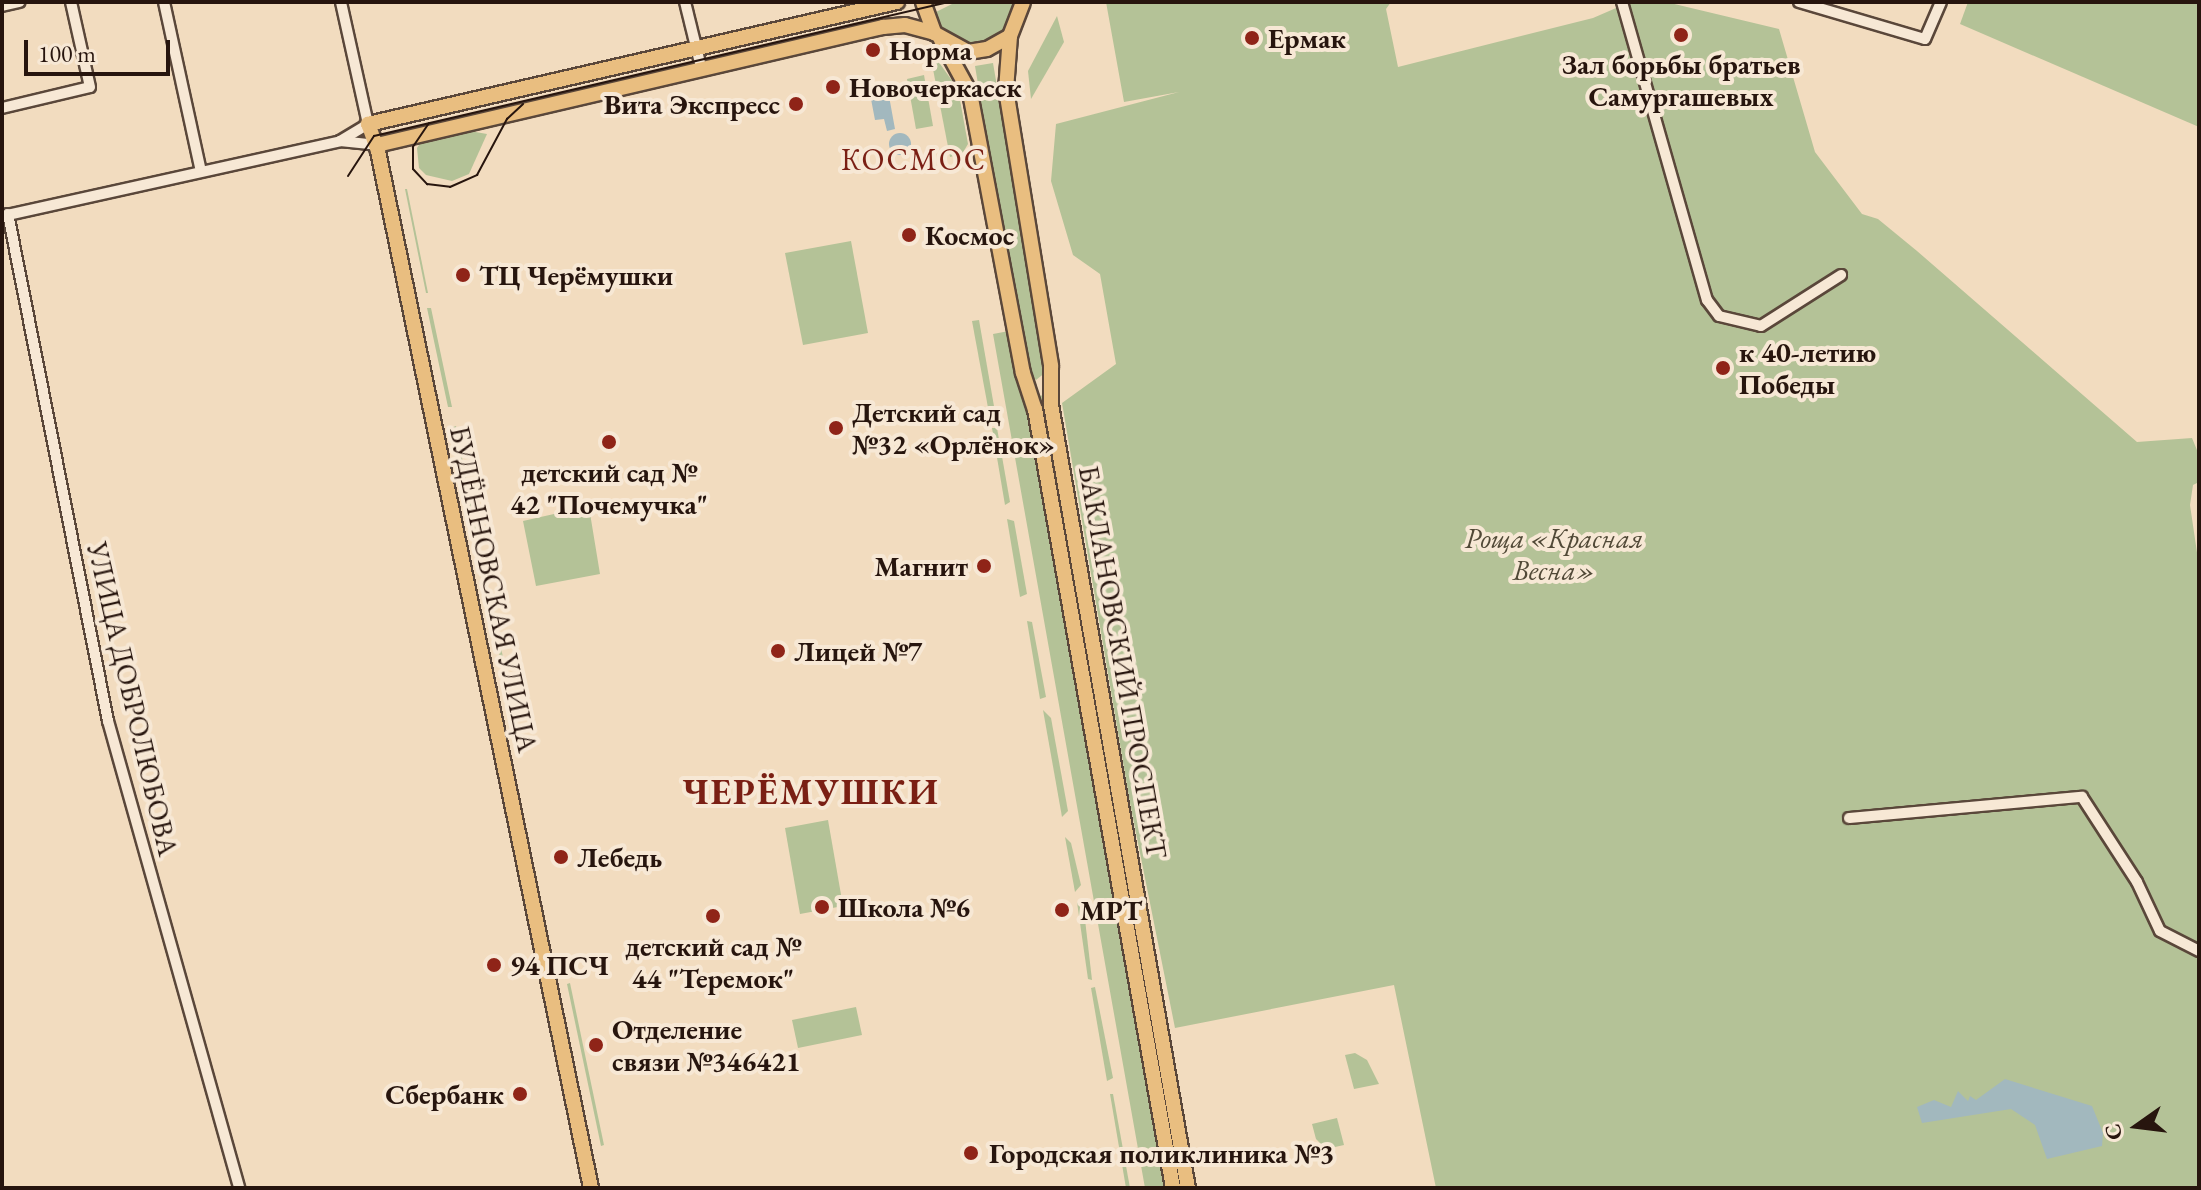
<!DOCTYPE html>
<html>
<head>
<meta charset="utf-8">
<style>
	body { margin:0 }
	#map { position:relative; width:2201px; height:1190px; overflow:hidden; background:#f2dcbf; font-family:"EB Garamond",serif }
	div>[style] { position:absolute }
	.green>* { inset:0; background:#b4c297 }
	.water>* { inset:0; background:#a2b8be }
	.round { border-radius:50% }
	.roads { filter:drop-shadow(2px 0 #5a473a) drop-shadow(-2px 0 #5a473a) drop-shadow(0 2px #5a473a) drop-shadow(0 -2px #5a473a) }
	.minor>* { height:10px; margin:-5px; padding:0 5px; transform-origin:5px; border-radius:5px; background:#f7e8d5 }
	.major>* { height:14px; margin:-7px; padding:0 7px; transform-origin:7px; border-radius:7px; background:#e9be80 }
	.tram>* { height:2px; margin:-1px; padding:0 1px; transform-origin:1px; border-radius:1px; background:#27150e }
	.dots>* { width:22px; height:22px; translate:-50% -50%; box-sizing:border-box; border:4px solid #f7e8d5; border-radius:50% }
	span { translate:-50% -50%; white-space:nowrap; text-align:center; line-height:1.15; -webkit-text-stroke:8px #f7e8d5; paint-order:stroke }
	.poi-label { font-size:28px; color:#27150e; font-weight:700 }
	.left { translate:0 -50%; text-align:left }
	.right { translate:-100% -50%; text-align:right }
	.park-label { font-size:28px; color:#514937; font-style:italic }
	.street-label { font-size:28px; color:#27150e }
	.neighbourhood-label { font-size:30px; color:#7a1f14; letter-spacing:2px }
	.district-label { font-size:36px; color:#7a1f14; font-weight:700; letter-spacing:2px }
	.frame { position:absolute; inset:0; border:4px solid #27150e; pointer-events:none }
	.north { position:absolute; left:2097px; top:1086px; width:80px; height:80px; -webkit-text-stroke:6px #f7e8d5; paint-order:stroke; rotate:256deg; font-size:22px; font-weight:700; line-height:32px; text-align:center; color:#27150e }
	.north::after { content:''; display:block; margin:auto; width:28px; height:36px; background:#27150e; clip-path:polygon(50% 0,100% 100%,50% 72%,0 100%) }
	.scale { position:absolute; left:24px; top:40px; width:146px; height:36px; box-sizing:border-box; border:4px solid #27150e; border-top:0; padding-left:10px; font-size:24px; line-height:28px; white-space:nowrap; color:#27150e; -webkit-text-stroke:6px #f7e8d5; paint-order:stroke }
</style>
</head>
<body>
<div id="map">
	<div class="green">
		<i style="clip-path:polygon(956px 2px,1017px 2px,1006px 32px,979px 46px,963px 45px,937px 29px,930px 15px)"></i>
		<i style="clip-path:polygon(1106px 2px,1391px 2px,1386px 9px,1398px 67px,1593px 18px,1630px 2px,1666px 2px,1779px 29px,1815px 152px,1862px 214px,1878px 219px,1917px 251px,2137px 442px,2192px 438px,2199px 455px,2199px 482px,2193px 485px,2190px 505px,2199px 566px,2199px 1188px,1436px 1188px,1394px 985px,1175px 1028px,1130px 803px,1062px 403px,1116px 364px,1100px 274px,1073px 255px,1051px 181px,1056px 124px,1179px 92px,1124px 102px)"></i>
		<i style="clip-path:polygon(1968px 2px,2199px 2px,2199px 127px,1960px 24px)"></i>
		<i style="clip-path:polygon(1057px 16px,1064px 42px,1031px 99px,1028px 71px)"></i>
		<i style="clip-path:polygon(938px 61px,958px 89px,968px 144px,962px 154px,950px 157px,932px 64px)"></i>
		<i style="clip-path:polygon(993px 63px,1046px 372px,1036px 380px,1029px 373px,1014px 299px,975px 66px)"></i>
		<i style="clip-path:polygon(924px 75px,933px 126px,916px 129px,907px 79px)"></i>
		<i style="clip-path:polygon(464px 130px,487px 134px,469px 174px,452px 181px,426px 175px,419px 168px,417px 148px,422px 140px)"></i>
		<i style="clip-path:polygon(405px 189px,407px 189px,428px 293px,426px 293px)"></i>
		<i style="clip-path:polygon(851px 241px,868px 333px,803px 345px,785px 253px)"></i>
		<i style="clip-path:polygon(427px 308px,431px 308px,452px 407px,448px 407px)"></i>
		<i style="clip-path:polygon(979px 320px,995px 412px,989px 413px,972px 321px)"></i>
		<i style="clip-path:polygon(1009px 331px,1015px 375px,1028px 406px,1166px 1188px,1145px 1188px,993px 334px)"></i>
		<i style="clip-path:polygon(1044px 395px,1184px 1188px,1179px 1188px,1039px 396px)"></i>
		<i style="clip-path:polygon(456px 426px,477px 536px,475px 537px,453px 427px)"></i>
		<i style="clip-path:polygon(992px 428px,997px 428px,1010px 502px,1005px 505px)"></i>
		<i style="clip-path:polygon(588px 501px,600px 574px,536px 586px,523px 521px,576px 509px,576px 505px)"></i>
		<i style="clip-path:polygon(1007px 519px,1014px 521px,1027px 594px,1020px 597px)"></i>
		<i style="clip-path:polygon(480px 554px,503px 657px,500px 658px)"></i>
		<i style="clip-path:polygon(1027px 621px,1032px 622px,1046px 697px,1040px 699px)"></i>
		<i style="clip-path:polygon(1043px 710px,1051px 718px,1068px 811px,1062px 817px)"></i>
		<i style="clip-path:polygon(828px 820px,843px 906px,800px 914px,785px 828px)"></i>
		<i style="clip-path:polygon(1065px 837px,1071px 843px,1081px 885px,1075px 892px)"></i>
		<i style="clip-path:polygon(1077px 902px,1084px 911px,1092px 980px,1088px 979px)"></i>
		<i style="clip-path:polygon(570px 983px,604px 1145px,601px 1146px,567px 984px)"></i>
		<i style="clip-path:polygon(1095px 987px,1113px 1078px,1107px 1081px,1091px 988px)"></i>
		<i style="clip-path:polygon(856px 1007px,862px 1035px,798px 1048px,792px 1020px)"></i>
		<i style="clip-path:polygon(1355px 1053px,1367px 1060px,1379px 1084px,1354px 1089px,1345px 1055px)"></i>
		<i style="clip-path:polygon(1110px 1094px,1113px 1094px,1130px 1188px,1126px 1188px)"></i>
		<i style="clip-path:polygon(1337px 1118px,1344px 1145px,1326px 1149px,1316px 1139px,1312px 1124px)"></i>
	</div>
	<div class="water">
		<i style="clip-path:polygon(889px 96px,895px 129px,887px 131px,884px 119px,875px 120px,871px 99px)"></i>
		<i class="round" style="left:889px;top:133px;width:22px;height:22px"></i>
		<i style="clip-path:polygon(2005px 1079px,2092px 1106px,2103px 1133px,2102px 1146px,2047px 1159px,2035px 1125px,2011px 1109px,1922px 1123px,1917px 1107px,1934px 1100px,1951px 1107px,1958px 1091px,1968px 1101px,1970px 1096px,1976px 1100px)"></i>
	</div>
	<div class="roads">
		<div class="minor">
			<i style="left:164px;top:2px;width:173px;rotate:77.7deg"></i>
			<i style="left:685px;top:2px;width:67px;rotate:76.2deg"></i>
			<i style="left:1622px;top:2px;width:310px;rotate:74.1deg"></i>
			<i style="left:1707px;top:300px;width:20px;rotate:53deg"></i>
			<i style="left:1719px;top:316px;width:43px;rotate:13.4deg"></i>
			<i style="left:1761px;top:326px;width:95px;rotate:-32.5deg"></i>
			<i style="left:1799px;top:2px;width:131px;rotate:16.4deg"></i>
			<i style="left:1925px;top:39px;width:40px;rotate:-66.6deg"></i>
			<i style="left:2px;top:6px;width:18px;rotate:-13deg"></i>
			<i style="left:2px;top:108px;width:90px;rotate:-13.4deg"></i>
			<i style="left:90px;top:87px;width:87px;rotate:-102.6deg"></i>
			<i style="left:340px;top:141px;width:33px;rotate:-31deg"></i>
			<i style="left:368px;top:124px;width:125px;rotate:-102.5deg"></i>
			<i style="left:8px;top:214px;width:517px;rotate:78.84deg"></i>
			<i style="left:108px;top:721px;width:485px;rotate:74.3deg"></i>
			<i style="left:3px;top:216px;width:345px;rotate:-12.5deg"></i>
			<i style="left:340px;top:141px;width:37px;rotate:6deg"></i>
			<i style="left:1849px;top:818px;width:234px;rotate:-5.2deg"></i>
			<i style="left:2082px;top:797px;width:101px;rotate:57.1deg"></i>
			<i style="left:2137px;top:882px;width:54px;rotate:64.9deg"></i>
			<i style="left:2160px;top:931px;width:44px;rotate:27.1deg"></i>
		</div>
		<div class="major">
			<i style="left:923px;top:2px;width:33px;rotate:70deg"></i>
			<i style="left:934px;top:33px;width:39px;rotate:29deg"></i>
			<i style="left:968px;top:52px;width:19px;rotate:-9deg"></i>
			<i style="left:987px;top:49px;width:26px;rotate:-29deg"></i>
			<i style="left:1010px;top:36px;width:36px;rotate:-69deg"></i>
			<i style="left:1010px;top:36px;width:54px;rotate:94.2deg"></i>
			<i style="left:1006px;top:90px;width:280px;rotate:80.7deg"></i>
			<i style="left:1051px;top:366px;width:39px;rotate:90deg"></i>
			<i style="left:1051px;top:405px;width:795px;rotate:80.08deg"></i>
			<i style="left:941px;top:40px;width:60px;rotate:61.3deg"></i>
			<i style="left:970px;top:93px;width:285px;rotate:79.3deg"></i>
			<i style="left:1023px;top:373px;width:38px;rotate:72deg"></i>
			<i style="left:1035px;top:409px;width:791px;rotate:79.95deg"></i>
			<i style="left:377px;top:145px;width:520px;rotate:-13.13deg"></i>
			<i style="left:883px;top:27px;width:22px;rotate:-5deg"></i>
			<i style="left:905px;top:25px;width:30px;rotate:15deg"></i>
			<i style="left:591px;top:1188px;width:1059px;rotate:-101.61deg"></i>
			<i style="left:378px;top:151px;width:29px;rotate:-110deg"></i>
			<i style="left:368px;top:124px;width:543px;rotate:-12.99deg"></i>
		</div>
	</div>
	<div class="tram">
		<i style="left:429px;top:123px;width:29px;rotate:124deg"></i>
		<i style="left:413px;top:147px;width:22px;rotate:90deg"></i>
		<i style="left:413px;top:169px;width:21px;rotate:47deg"></i>
		<i style="left:427px;top:184px;width:23px;rotate:7deg"></i>
		<i style="left:450px;top:187px;width:30px;rotate:-24deg"></i>
		<i style="left:477px;top:175px;width:64px;rotate:-61.8deg"></i>
		<i style="left:507px;top:119px;width:22px;rotate:-43deg"></i>
		<i style="left:348px;top:176px;width:48px;rotate:-57deg"></i>
		<i style="left:374px;top:136px;width:590px;rotate:-13.12deg"></i>
	</div>
	<div class="dots">
		<i style="left:1681px;top:35px;background:#8f2418"></i>
		<i style="left:1252px;top:38px;background:#8f2418"></i>
		<i style="left:873px;top:50px;background:#8f2418"></i>
		<i style="left:833px;top:87px;background:#8f2418"></i>
		<i style="left:796px;top:104px;background:#8f2418"></i>
		<i style="left:909px;top:235px;background:#8f2418"></i>
		<i style="left:463px;top:275px;background:#8f2418"></i>
		<i style="left:1723px;top:368px;background:#8f2418"></i>
		<i style="left:836px;top:428px;background:#8f2418"></i>
		<i style="left:609px;top:442px;background:#8f2418"></i>
		<i style="left:984px;top:566px;background:#8f2418"></i>
		<i style="left:778px;top:651px;background:#8f2418"></i>
		<i style="left:561px;top:857px;background:#8f2418"></i>
		<i style="left:822px;top:907px;background:#8f2418"></i>
		<i style="left:1062px;top:910px;background:#8f2418"></i>
		<i style="left:713px;top:916px;background:#8f2418"></i>
		<i style="left:494px;top:965px;background:#8f2418"></i>
		<i style="left:596px;top:1045px;background:#8f2418"></i>
		<i style="left:520px;top:1094px;background:#8f2418"></i>
		<i style="left:971px;top:1153px;background:#8f2418"></i>
	</div>
	<div class="poi-label">
		<span class="left" style="left:1268px;top:38px">Ермак</span>
		<span class="left" style="left:889px;top:50px">Норма</span>
		<span style="left:1681px;top:80px">Зал борьбы братьев<br>Самургашевых</span>
		<span class="left" style="left:849px;top:87px">Новочеркасск</span>
		<span class="right" style="left:780px;top:104px">Вита Экспресс</span>
		<span class="left" style="left:925px;top:235px">Космос</span>
		<span class="left" style="left:479px;top:275px">ТЦ Черёмушки</span>
		<span class="left" style="left:1739px;top:368px">к 40-летию<br>Победы</span>
		<span class="left" style="left:852px;top:428px">Детский сад<br>№32 «Орлёнок»</span>
		<span style="left:609px;top:488px">детский сад №<br>42 "Почемучка"</span>
		<span class="right" style="left:968px;top:566px">Магнит</span>
		<span class="left" style="left:794px;top:651px">Лицей №7</span>
		<span class="left" style="left:577px;top:857px">Лебедь</span>
		<span class="left" style="left:838px;top:907px">Школа №6</span>
		<span class="left" style="left:1080px;top:910px">МРТ</span>
		<span style="left:713px;top:962px">детский сад №<br>44 "Теремок"</span>
		<span class="left" style="left:510px;top:965px">94 ПСЧ</span>
		<span class="left" style="left:612px;top:1045px">Отделение<br>связи №346421</span>
		<span class="right" style="left:504px;top:1094px">Сбербанк</span>
		<span class="left" style="left:989px;top:1153px">Городская поликлиника №3</span>
	</div>
	<div class="park-label">
		<span style="left:1554px;top:554px">Роща «Красная<br>Весна»</span>
	</div>
	<div class="street-label">
		<span style="left:494px;top:589px;rotate:78deg">БУДЁННОВСКАЯ УЛИЦА</span>
		<span style="left:1123px;top:662px;rotate:80deg">БАКЛАНОВСКИЙ ПРОСПЕКТ</span>
		<span style="left:133px;top:699px;rotate:77deg">УЛИЦА ДОБРОЛЮБОВА</span>
	</div>
	<div class="neighbourhood-label">
		<span style="left:914px;top:160px">КОСМОС</span>
	</div>
	<div class="district-label">
		<span style="left:811px;top:792px">ЧЕРЁМУШКИ</span>
	</div>
	<div class="frame"></div>
	<div class="north">С</div>
	<div class="scale">100 m</div>
</div>
</body>
</html>
